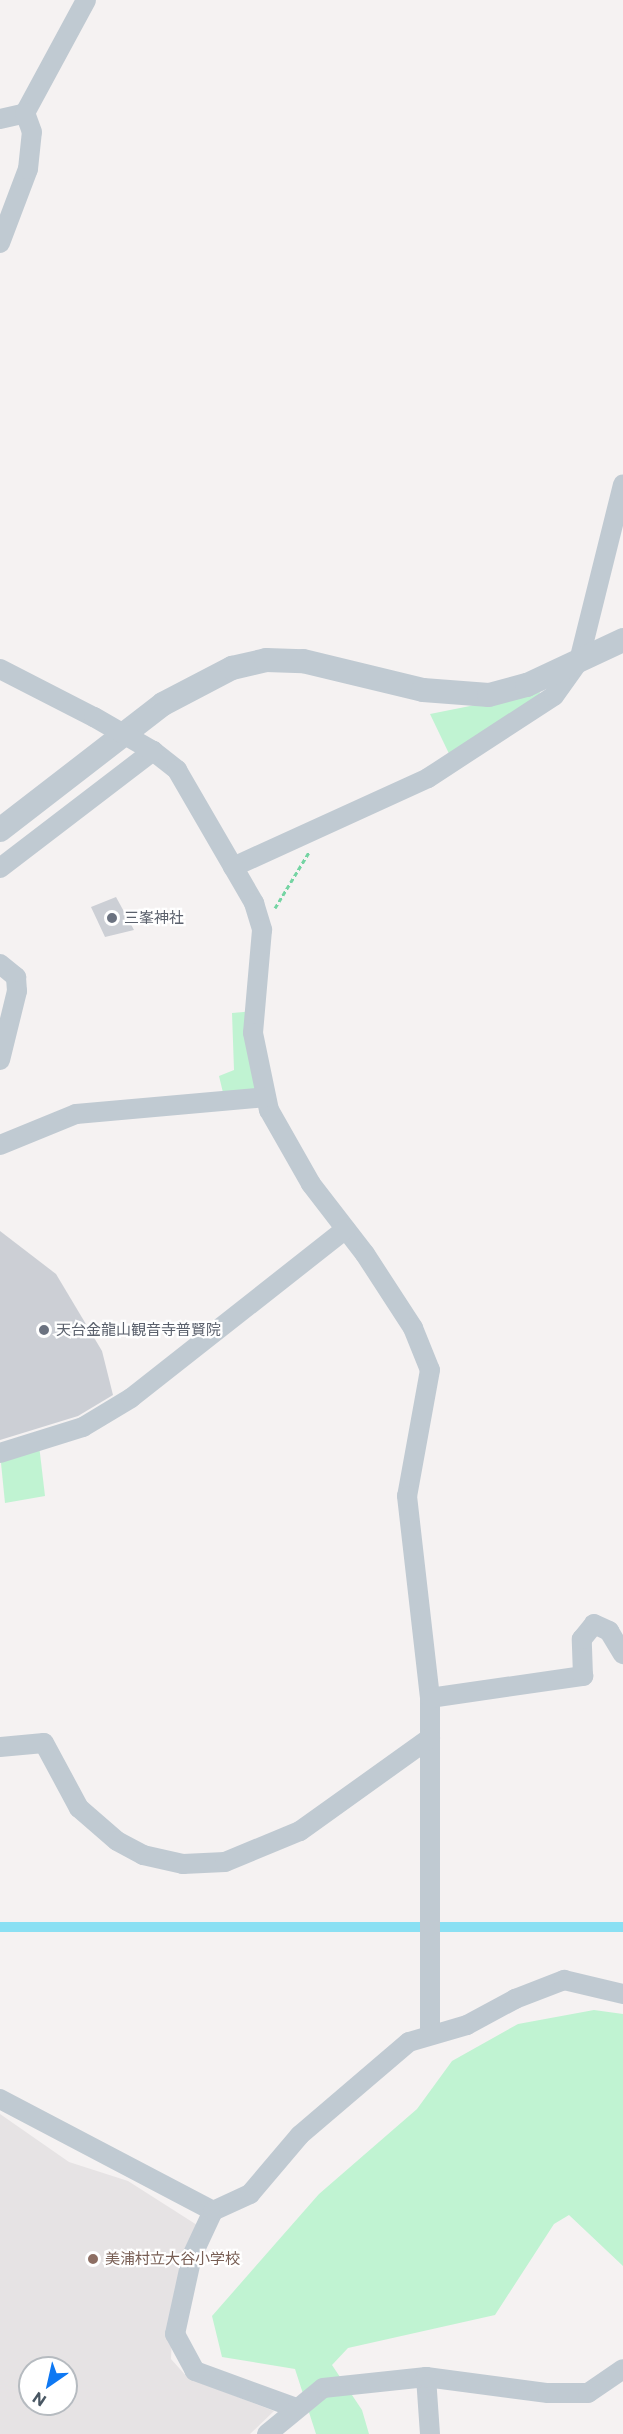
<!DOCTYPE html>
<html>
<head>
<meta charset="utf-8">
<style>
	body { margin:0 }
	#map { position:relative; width:623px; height:2434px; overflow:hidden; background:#f5f2f2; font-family:Commissioner,"Noto Sans JP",sans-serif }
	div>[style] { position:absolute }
	.education>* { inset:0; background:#e6e3e4 }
	.green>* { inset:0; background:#c0f3d2 }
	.water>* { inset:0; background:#8ae0f3 }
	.building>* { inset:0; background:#cccfd5 }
	.path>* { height:3px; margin-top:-1.5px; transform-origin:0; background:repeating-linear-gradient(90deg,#75d4a3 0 4.5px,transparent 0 7.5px) }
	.minor>* { height:20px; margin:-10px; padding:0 10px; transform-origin:10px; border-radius:10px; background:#c0cad2 }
	.tertiary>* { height:24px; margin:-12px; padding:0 12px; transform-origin:12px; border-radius:12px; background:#c0cad2 }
	.minor-bridge>* { height:20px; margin:-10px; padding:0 10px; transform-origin:10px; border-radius:10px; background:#c0cad2 }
	.dots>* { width:16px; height:16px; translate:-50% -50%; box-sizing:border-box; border:3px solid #fff; border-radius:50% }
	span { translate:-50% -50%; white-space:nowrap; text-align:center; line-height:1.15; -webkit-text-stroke:4.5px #fff; paint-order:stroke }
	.worship-label { font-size:15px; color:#5b616d }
	.left { translate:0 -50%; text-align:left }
	.education-label { font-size:15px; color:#785e54 }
	.north { position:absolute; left:18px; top:2356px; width:60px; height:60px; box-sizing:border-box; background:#fff; border:2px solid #b6bbc0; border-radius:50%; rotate:214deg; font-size:16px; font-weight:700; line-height:24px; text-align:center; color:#485662 }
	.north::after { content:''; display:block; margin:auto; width:21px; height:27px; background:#0e78f3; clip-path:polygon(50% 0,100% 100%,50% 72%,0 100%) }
</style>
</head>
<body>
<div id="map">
	<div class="education">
		<i style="clip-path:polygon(evenodd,0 2114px,69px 2162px,128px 2181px,197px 2225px,174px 2293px,171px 2359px,188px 2378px,274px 2411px,250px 2434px,0 2434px,0 2114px,30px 2368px,66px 2368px,66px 2404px,30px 2404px,30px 2368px)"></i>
	</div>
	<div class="green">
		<i style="clip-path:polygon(540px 692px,537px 707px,453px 762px,430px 714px)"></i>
		<i style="clip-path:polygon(255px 1011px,265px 1097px,225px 1101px,219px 1076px,234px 1070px,232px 1013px)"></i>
		<i style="clip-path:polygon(39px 1445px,45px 1496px,5px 1503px,0 1453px)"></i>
		<i style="clip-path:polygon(594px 2010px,623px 2014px,623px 2266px,569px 2215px,554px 2224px,495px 2315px,348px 2348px,332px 2365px,362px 2410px,369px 2434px,316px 2434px,295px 2369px,222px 2357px,212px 2316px,319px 2194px,417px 2109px,452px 2061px,518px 2024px)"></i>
	</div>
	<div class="water">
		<i style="clip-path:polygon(0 1922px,623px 1922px,623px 1932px,0 1932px)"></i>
	</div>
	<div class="building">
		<i style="clip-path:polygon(116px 897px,134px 930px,105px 937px,91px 907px)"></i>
		<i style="clip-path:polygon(0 1231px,56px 1274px,102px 1351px,113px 1395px,78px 1416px,0 1440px)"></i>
	</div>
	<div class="path">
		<i style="left:275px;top:908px;width:66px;rotate:-58.7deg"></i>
	</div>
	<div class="minor">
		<i style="left:0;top:119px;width:26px;rotate:-13deg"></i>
		<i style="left:25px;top:113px;width:128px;rotate:-61.6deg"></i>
		<i style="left:0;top:243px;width:79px;rotate:-69.3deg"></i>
		<i style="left:28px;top:169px;width:37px;rotate:-84deg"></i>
		<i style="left:32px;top:132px;width:20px;rotate:-110deg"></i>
		<i style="left:0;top:669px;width:106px;rotate:27.1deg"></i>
		<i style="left:233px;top:867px;width:214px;rotate:-24.5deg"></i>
		<i style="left:428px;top:778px;width:150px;rotate:-33.1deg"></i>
		<i style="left:554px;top:696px;width:43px;rotate:-54.5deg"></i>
		<i style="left:579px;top:661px;width:182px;rotate:-76deg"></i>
		<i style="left:0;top:868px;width:193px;rotate:-37.4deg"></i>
		<i style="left:153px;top:751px;width:31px;rotate:38deg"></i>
		<i style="left:177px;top:770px;width:154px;rotate:59.9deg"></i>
		<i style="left:254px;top:903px;width:28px;rotate:73deg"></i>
		<i style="left:262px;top:930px;width:103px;rotate:95deg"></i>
		<i style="left:253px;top:1033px;width:79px;rotate:78.3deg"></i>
		<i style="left:269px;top:1110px;width:85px;rotate:60.4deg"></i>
		<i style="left:311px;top:1184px;width:88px;rotate:52.4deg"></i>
		<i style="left:365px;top:1254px;width:88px;rotate:57deg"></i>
		<i style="left:413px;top:1328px;width:45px;rotate:68deg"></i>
		<i style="left:430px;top:1370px;width:128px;rotate:100.3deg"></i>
		<i style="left:407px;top:1496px;width:203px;rotate:83.5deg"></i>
		<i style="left:430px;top:1698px;width:336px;rotate:90deg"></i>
		<i style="left:0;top:964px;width:21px;rotate:39deg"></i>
		<i style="left:16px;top:977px;width:14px;rotate:86deg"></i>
		<i style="left:17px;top:991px;width:71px;rotate:103.8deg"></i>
		<i style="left:0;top:1145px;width:82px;rotate:-22.2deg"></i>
		<i style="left:76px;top:1114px;width:190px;rotate:-5.1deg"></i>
		<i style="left:0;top:1453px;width:87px;rotate:-17.4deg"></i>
		<i style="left:83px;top:1427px;width:56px;rotate:-31.1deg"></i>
		<i style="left:131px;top:1398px;width:273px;rotate:-38.2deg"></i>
		<i style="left:430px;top:1698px;width:155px;rotate:-8.2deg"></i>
		<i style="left:583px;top:1676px;width:37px;rotate:-92deg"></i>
		<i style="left:582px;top:1639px;width:19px;rotate:-51deg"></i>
		<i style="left:594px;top:1624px;width:17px;rotate:25deg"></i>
		<i style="left:609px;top:1631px;width:27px;rotate:59deg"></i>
		<i style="left:0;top:1747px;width:44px;rotate:-5.2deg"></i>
		<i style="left:44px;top:1743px;width:74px;rotate:61.7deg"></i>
		<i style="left:79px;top:1808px;width:50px;rotate:41deg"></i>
		<i style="left:117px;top:1841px;width:30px;rotate:28deg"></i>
		<i style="left:143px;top:1855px;width:41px;rotate:12.7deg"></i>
		<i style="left:183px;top:1864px;width:42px;rotate:-2.7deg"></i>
		<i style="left:225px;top:1862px;width:81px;rotate:-22.5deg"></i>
		<i style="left:300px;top:1831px;width:160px;rotate:-35.6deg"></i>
		<i style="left:0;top:2099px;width:241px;rotate:27.7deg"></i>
		<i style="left:426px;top:2377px;width:57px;rotate:86deg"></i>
		<i style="left:296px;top:2408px;width:108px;rotate:-159.9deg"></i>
		<i style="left:195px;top:2371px;width:42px;rotate:-118.4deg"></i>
		<i style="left:175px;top:2334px;width:80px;rotate:-77.7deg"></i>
		<i style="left:192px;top:2256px;width:50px;rotate:-65deg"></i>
		<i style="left:213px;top:2211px;width:41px;rotate:-24.7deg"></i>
		<i style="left:250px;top:2194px;width:77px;rotate:-49.7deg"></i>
		<i style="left:300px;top:2135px;width:143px;rotate:-40.5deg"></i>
		<i style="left:409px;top:2042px;width:60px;rotate:-16.3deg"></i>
		<i style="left:467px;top:2025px;width:55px;rotate:-28.4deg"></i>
		<i style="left:515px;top:1999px;width:53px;rotate:-21.2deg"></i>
		<i style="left:564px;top:1980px;width:61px;rotate:13.3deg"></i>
		<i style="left:267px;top:2434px;width:72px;rotate:-39.4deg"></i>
		<i style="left:323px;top:2388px;width:104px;rotate:-6.1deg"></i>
		<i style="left:426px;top:2377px;width:123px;rotate:7.5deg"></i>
		<i style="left:548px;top:2393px;width:40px"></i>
		<i style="left:588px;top:2393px;width:42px;rotate:-34.4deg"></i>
	</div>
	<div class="tertiary">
		<i style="left:0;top:830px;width:206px;rotate:-37.7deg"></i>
		<i style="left:163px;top:704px;width:78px;rotate:-27.6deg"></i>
		<i style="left:232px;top:668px;width:35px;rotate:-13deg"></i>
		<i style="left:266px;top:660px;width:37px;rotate:2deg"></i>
		<i style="left:303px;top:661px;width:123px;rotate:13.6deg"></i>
		<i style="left:423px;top:690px;width:66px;rotate:4.3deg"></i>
		<i style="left:489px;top:695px;width:39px;rotate:-15deg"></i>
		<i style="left:527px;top:685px;width:106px;rotate:-25.1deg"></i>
	</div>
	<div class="minor-bridge">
		<i style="left:94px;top:717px;width:68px;rotate:30deg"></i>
	</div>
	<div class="dots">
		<i style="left:112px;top:918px;background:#6b7280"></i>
		<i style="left:44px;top:1330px;background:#6b7280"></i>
		<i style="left:93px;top:2259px;background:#8d6e63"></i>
	</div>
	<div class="worship-label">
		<span class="left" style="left:124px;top:918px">三峯神社</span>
		<span class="left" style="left:56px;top:1330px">天台金龍山観音寺普賢院</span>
	</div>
	<div class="education-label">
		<span class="left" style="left:105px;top:2259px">美浦村立大谷小学校</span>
	</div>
	<div class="north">N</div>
</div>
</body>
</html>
